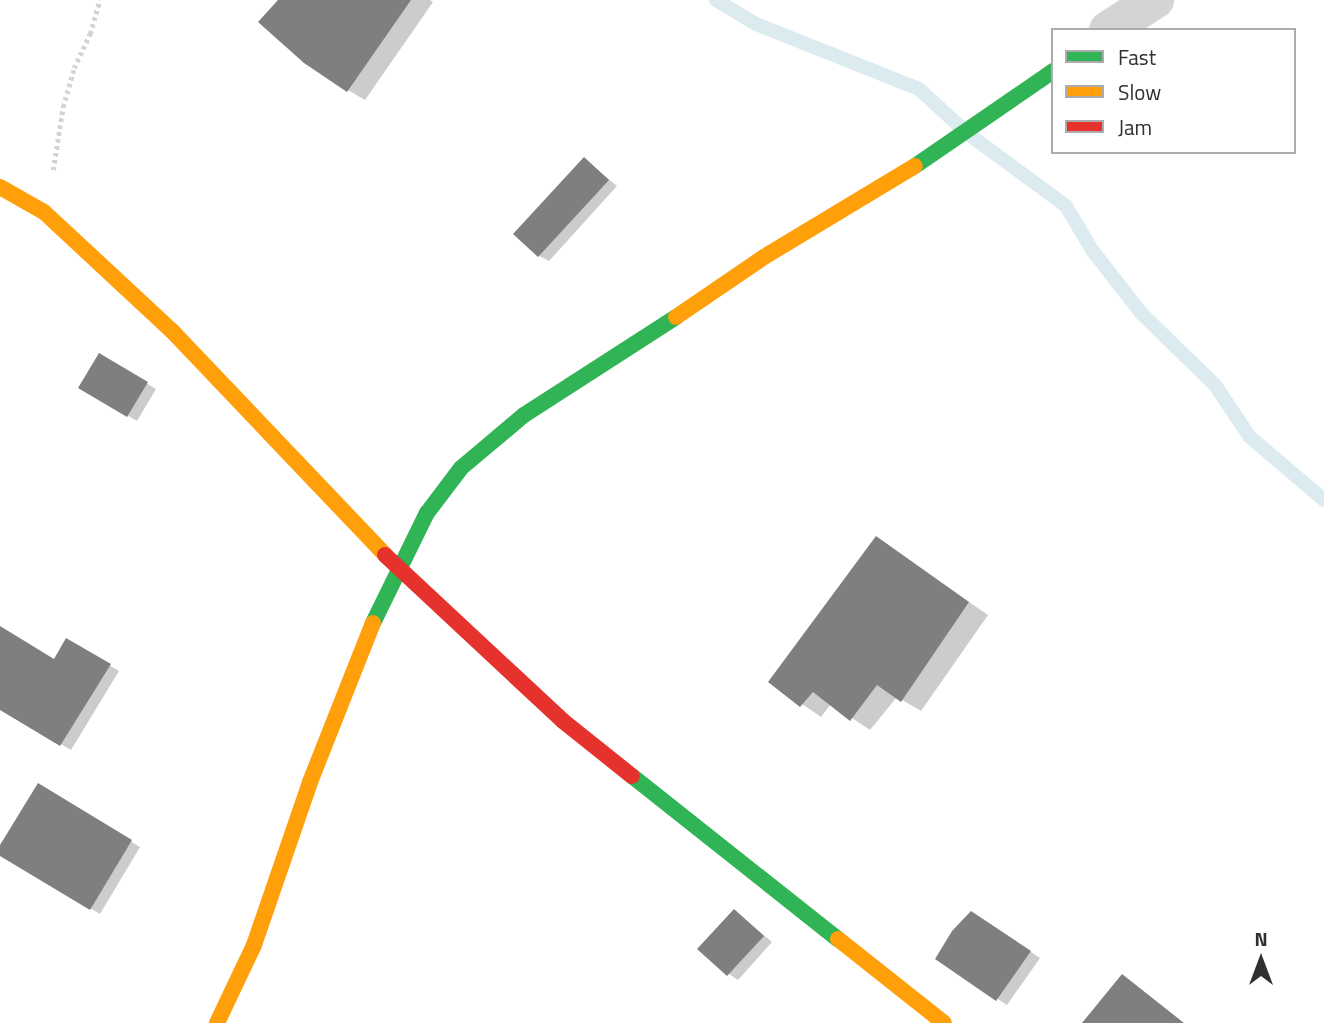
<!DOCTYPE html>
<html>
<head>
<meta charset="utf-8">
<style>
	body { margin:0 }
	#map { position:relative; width:1324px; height:1023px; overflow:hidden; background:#fff; font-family:"Titillium Web",sans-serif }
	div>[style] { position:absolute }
	.shadow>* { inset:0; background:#0003 }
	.stream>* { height:14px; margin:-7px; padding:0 7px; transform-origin:7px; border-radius:7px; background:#dcebf0 }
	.building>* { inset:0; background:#7f7f7f }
	.path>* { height:4.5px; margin-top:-2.25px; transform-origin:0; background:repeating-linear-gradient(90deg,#d4d4d4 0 3.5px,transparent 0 7px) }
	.street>* { height:38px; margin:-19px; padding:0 19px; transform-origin:19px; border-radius:19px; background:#d4d4d4 }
	.fast>* { height:16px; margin:-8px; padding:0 8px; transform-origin:8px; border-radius:8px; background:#30b455 }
	.slow>* { height:16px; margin:-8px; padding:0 8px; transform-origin:8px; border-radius:8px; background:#ff9f0a }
	.jam>* { height:16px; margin:-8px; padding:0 8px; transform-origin:8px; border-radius:8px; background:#e5322d }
	span { translate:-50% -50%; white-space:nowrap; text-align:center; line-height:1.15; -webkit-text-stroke:7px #fff; paint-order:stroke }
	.legend { position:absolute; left:1051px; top:28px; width:245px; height:126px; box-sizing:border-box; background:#fff; border:2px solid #acacac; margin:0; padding:9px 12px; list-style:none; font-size:21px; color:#303030 }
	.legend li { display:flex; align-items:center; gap:14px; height:35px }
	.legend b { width:35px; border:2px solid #acacac }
	.north { position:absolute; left:1226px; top:925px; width:70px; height:70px; -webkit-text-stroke:5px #fff; paint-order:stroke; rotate:0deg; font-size:19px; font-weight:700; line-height:28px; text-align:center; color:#303030 }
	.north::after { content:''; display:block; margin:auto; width:24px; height:32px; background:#303030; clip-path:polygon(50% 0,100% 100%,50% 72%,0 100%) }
</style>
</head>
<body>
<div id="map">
	<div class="shadow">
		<i style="clip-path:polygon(280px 0,430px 0,433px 2px,365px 100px,348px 90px)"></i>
		<i style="clip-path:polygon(584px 159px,617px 186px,549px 261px,539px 256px)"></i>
		<i style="clip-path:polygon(100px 355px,156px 389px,137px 421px,80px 388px)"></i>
		<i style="clip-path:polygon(877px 539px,988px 615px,921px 711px,897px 697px,870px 730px,831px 704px,821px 717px,770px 682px)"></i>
		<i style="clip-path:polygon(0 628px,55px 661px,67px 641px,119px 671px,71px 750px,0 708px)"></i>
		<i style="clip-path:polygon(38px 786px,140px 847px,100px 914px,0 854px,0 849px)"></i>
		<i style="clip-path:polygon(735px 911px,772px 942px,738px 980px,729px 974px)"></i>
		<i style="clip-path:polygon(981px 919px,1040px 958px,1007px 1005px,937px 959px)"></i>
	</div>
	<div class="stream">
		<i style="left:716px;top:0;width:47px;rotate:31deg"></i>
		<i style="left:756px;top:24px;width:175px;rotate:21.7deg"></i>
		<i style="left:919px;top:89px;width:65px;rotate:42.5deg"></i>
		<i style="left:967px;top:133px;width:123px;rotate:36.4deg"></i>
		<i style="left:1066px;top:206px;width:51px;rotate:59.4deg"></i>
		<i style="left:1092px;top:250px;width:81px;rotate:52deg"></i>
		<i style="left:1142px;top:314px;width:102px;rotate:44.2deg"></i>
		<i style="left:1215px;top:385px;width:63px;rotate:56.1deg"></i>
		<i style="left:1250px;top:437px;width:97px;rotate:40.4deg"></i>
	</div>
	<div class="building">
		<i style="clip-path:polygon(278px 0,411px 0,347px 92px,304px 63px,258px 22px)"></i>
		<i style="clip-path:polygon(584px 157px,609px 180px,538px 257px,513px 234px)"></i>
		<i style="clip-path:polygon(99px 353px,148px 382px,127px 417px,78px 388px)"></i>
		<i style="clip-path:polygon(876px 536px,969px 602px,901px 702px,877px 685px,850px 721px,813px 692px,800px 707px,768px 682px)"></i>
		<i style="clip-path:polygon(0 626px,54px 659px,66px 638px,111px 664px,60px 746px,0 710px)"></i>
		<i style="clip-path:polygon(38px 783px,132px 840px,90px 910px,0 856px,0 845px)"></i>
		<i style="clip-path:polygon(734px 909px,764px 936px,727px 976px,697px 949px)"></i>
		<i style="clip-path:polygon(971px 911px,1031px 951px,996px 1001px,935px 959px,952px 931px)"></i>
		<i style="clip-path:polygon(1122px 974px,1184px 1023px,1082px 1023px)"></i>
	</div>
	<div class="path">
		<i style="left:53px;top:170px;width:64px;rotate:-81deg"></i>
		<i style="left:63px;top:107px;width:41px;rotate:-74.2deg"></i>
		<i style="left:74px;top:68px;width:38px;rotate:-65deg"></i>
		<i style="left:90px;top:34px;width:35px;rotate:-74deg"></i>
	</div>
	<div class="street">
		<i style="left:1108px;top:30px;width:56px;rotate:-32.6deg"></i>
	</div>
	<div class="fast">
		<i style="left:915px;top:166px;width:168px;rotate:-34.5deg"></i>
		<i style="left:373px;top:623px;width:123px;rotate:-63.9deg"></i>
		<i style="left:427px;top:513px;width:56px;rotate:-52.9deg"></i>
		<i style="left:461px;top:468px;width:82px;rotate:-40.1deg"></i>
		<i style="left:524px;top:415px;width:181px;rotate:-32.8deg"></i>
		<i style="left:632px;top:776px;width:263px;rotate:38.4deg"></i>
	</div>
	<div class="slow">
		<i style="left:0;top:187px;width:51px;rotate:29.6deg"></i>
		<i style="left:44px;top:212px;width:176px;rotate:42.9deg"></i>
		<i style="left:173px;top:332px;width:308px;rotate:46.4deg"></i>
		<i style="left:676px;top:317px;width:107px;rotate:-34.3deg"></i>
		<i style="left:764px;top:257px;width:176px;rotate:-31.1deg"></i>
		<i style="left:838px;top:939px;width:135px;rotate:38.4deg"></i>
		<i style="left:217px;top:1023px;width:86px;rotate:-64.6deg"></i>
		<i style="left:254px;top:945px;width:172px;rotate:-71deg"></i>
		<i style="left:310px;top:782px;width:171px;rotate:-68.4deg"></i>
	</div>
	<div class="jam">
		<i style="left:385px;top:555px;width:243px;rotate:43deg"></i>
		<i style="left:563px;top:721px;width:88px;rotate:38.6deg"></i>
	</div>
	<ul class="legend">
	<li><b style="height:9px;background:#30b455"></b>Fast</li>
	<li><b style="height:9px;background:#ff9f0a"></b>Slow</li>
	<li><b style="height:9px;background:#e5322d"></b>Jam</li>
	</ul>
	<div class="north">N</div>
</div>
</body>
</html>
